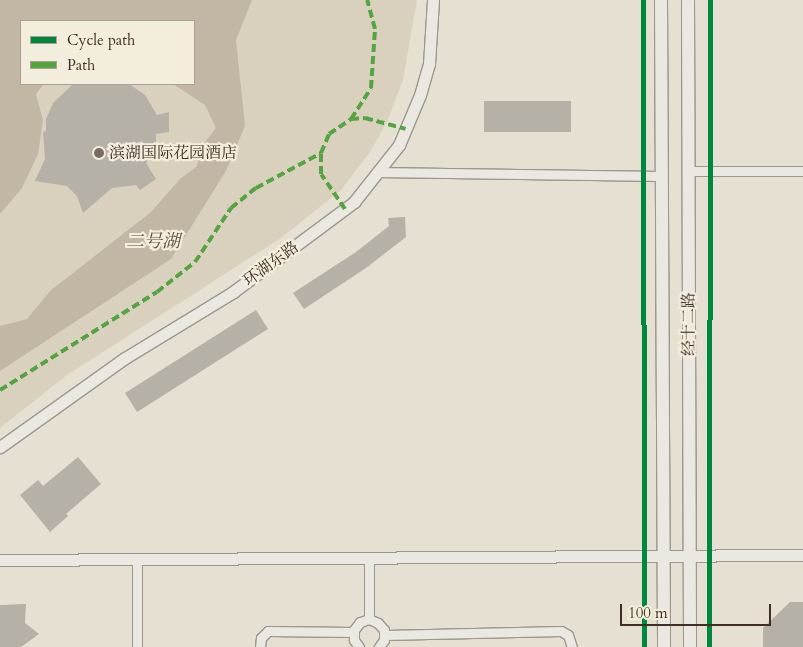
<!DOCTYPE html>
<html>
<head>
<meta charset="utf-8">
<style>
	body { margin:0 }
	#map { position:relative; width:803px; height:647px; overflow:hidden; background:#e5e0d2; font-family:Cardo,"Noto Serif SC",serif }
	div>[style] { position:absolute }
	.green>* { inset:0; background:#d9d1be }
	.water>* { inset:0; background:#c1b7a4 }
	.building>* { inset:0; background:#b6b1a7 }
	.roads { filter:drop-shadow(1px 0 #9c978e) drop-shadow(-1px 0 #9c978e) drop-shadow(0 1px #9c978e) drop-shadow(0 -1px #9c978e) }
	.minor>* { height:9px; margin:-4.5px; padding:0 4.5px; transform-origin:4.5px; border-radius:4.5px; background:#ebe8e1 }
	.tertiary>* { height:11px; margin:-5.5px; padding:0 5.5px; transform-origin:5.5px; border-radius:5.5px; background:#ebe8e1 }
	.secondary>* { height:12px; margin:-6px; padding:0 6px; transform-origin:6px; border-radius:6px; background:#ebe8e1 }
	.quiet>* { height:4px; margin-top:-2px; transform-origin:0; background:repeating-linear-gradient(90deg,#54a442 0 8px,transparent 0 12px) }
	.cycleway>* { height:5px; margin:-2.5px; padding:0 2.5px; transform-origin:2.5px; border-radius:2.5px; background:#00873e }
	.dots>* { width:14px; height:14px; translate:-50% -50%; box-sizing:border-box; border:2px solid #f3eddd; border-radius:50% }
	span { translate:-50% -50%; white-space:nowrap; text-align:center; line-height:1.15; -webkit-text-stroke:4.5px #f3eddd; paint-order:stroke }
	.poi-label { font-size:16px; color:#3f2e23 }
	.left { translate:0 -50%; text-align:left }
	.street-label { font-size:16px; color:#3f2e23 }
	.water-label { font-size:18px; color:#5c4c3e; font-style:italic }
	.legend { position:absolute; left:20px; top:20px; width:175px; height:65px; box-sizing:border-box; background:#f3eddd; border:1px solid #aba193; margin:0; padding:6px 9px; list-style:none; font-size:15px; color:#3f2e23 }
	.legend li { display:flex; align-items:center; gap:10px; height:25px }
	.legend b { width:25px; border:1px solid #aba193 }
	.scale { position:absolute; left:620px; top:604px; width:151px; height:22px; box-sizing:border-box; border:2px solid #3f2e23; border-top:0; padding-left:6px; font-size:15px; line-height:18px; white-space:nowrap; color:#3f2e23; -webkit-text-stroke:4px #f3eddd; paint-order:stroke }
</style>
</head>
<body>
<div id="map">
	<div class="green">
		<i style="clip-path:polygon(evenodd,0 0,417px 0,403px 80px,386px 124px,370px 152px,341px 190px,281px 238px,67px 375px,0 428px,0 0,21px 21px,194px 21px,194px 84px,21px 84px,21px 21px)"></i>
	</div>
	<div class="water">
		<i style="clip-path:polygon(0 0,252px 0,236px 40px,245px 126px,226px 171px,171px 259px,0 371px,0 326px,27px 319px,50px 291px,151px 212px,180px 179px,197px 166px,201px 147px,216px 128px,205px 105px,173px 84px,194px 84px,194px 21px,21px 21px,21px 84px,44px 84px,36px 94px,43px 120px,38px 154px,22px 188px,0 214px)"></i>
	</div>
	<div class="building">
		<i style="clip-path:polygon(73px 84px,129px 84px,145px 95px,157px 115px,169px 112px,169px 132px,156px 134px,156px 147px,146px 163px,156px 179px,140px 190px,136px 185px,112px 188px,83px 213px,77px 196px,67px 186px,35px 181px,45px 159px,43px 132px,46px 131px,46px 119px,53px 103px)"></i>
		<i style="clip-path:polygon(484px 101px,571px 101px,571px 132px,484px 132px)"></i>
		<i style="clip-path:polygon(405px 217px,406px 237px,366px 268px,304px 309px,293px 293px,356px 252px,389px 226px,388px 218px)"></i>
		<i style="clip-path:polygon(256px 310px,268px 329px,137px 412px,125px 393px)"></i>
		<i style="clip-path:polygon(78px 457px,101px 484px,66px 514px,68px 516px,50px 532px,20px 495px,38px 480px,43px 486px)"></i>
		<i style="clip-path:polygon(790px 602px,803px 602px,803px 647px,763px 647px,763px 628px)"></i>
		<i style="clip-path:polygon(26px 604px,25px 623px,39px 634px,21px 647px,0 647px,0 605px)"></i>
	</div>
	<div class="roads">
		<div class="minor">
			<i style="left:689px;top:171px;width:114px"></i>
			<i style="left:378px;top:172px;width:283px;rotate:0.8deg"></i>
			<i style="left:369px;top:558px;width:61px;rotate:90deg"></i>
			<i style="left:137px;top:559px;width:88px;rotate:90deg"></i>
			<i style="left:385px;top:635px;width:176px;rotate:-1.3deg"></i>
			<i style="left:561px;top:631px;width:8px;rotate:30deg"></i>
			<i style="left:568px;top:635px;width:13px;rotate:72deg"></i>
			<i style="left:260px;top:647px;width:9px;rotate:-84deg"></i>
			<i style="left:261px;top:638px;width:10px;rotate:-45deg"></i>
			<i style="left:268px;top:631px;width:86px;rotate:0.7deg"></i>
			<i style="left:359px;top:647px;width:9px;rotate:-126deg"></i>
			<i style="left:354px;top:640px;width:10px;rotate:-90deg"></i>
			<i style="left:354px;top:630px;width:10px;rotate:-53deg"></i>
			<i style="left:360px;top:622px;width:9px;rotate:-18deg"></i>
			<i style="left:369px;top:619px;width:10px;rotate:24deg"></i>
			<i style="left:378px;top:623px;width:9px;rotate:49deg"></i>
			<i style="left:384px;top:630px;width:10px;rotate:90deg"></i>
			<i style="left:384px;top:640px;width:9px;rotate:126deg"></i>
		</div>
		<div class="tertiary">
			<i style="left:0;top:447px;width:153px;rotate:-35.5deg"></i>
			<i style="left:125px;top:358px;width:127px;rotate:-31.4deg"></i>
			<i style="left:233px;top:292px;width:151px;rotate:-36.6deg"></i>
			<i style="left:354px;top:202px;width:73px;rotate:-51.7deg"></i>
			<i style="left:399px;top:145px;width:54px;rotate:-67.2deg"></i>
			<i style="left:420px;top:95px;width:32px;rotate:-74deg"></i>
			<i style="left:429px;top:64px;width:64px;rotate:-86.4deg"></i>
			<i style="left:0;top:560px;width:803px;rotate:-0.36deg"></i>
		</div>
		<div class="secondary">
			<i style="left:661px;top:0;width:647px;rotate:89.73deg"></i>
			<i style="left:688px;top:0;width:647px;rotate:89.82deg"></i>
		</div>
	</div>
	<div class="quiet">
		<i style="left:351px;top:119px;width:37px;rotate:-57deg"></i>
		<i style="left:371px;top:88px;width:59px;rotate:-86.1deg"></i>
		<i style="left:375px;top:29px;width:30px;rotate:-105deg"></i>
		<i style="left:345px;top:209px;width:42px;rotate:-124.4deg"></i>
		<i style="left:321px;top:174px;width:21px;rotate:-90deg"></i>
		<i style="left:321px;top:153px;width:21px;rotate:-67deg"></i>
		<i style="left:329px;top:134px;width:27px;rotate:-34deg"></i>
		<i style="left:351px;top:119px;width:14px;rotate:-4deg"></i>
		<i style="left:365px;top:118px;width:42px;rotate:15deg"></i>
		<i style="left:0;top:390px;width:185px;rotate:-32deg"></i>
		<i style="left:157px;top:292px;width:48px;rotate:-38.3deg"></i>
		<i style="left:195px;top:262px;width:65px;rotate:-56.3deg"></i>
		<i style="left:231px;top:208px;width:32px;rotate:-39deg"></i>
		<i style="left:256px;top:188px;width:74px;rotate:-28.3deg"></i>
	</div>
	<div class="cycleway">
		<i style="left:643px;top:0;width:647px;rotate:89.91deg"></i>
		<i style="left:709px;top:647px;width:647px;rotate:-89.91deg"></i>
	</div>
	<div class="dots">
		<i style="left:99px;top:153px;background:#796c60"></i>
	</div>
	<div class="poi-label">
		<span class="left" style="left:109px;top:153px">滨湖国际花园酒店</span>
	</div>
	<div class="street-label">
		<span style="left:271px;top:264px;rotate:-36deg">环湖东路</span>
		<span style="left:689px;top:324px;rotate:-90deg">经十二路</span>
	</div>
	<div class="water-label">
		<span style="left:153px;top:242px">二号湖</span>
	</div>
	<ul class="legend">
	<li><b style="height:6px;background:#00873e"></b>Cycle path</li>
	<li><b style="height:6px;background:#54a442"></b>Path</li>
	</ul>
	<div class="scale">100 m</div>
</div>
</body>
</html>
